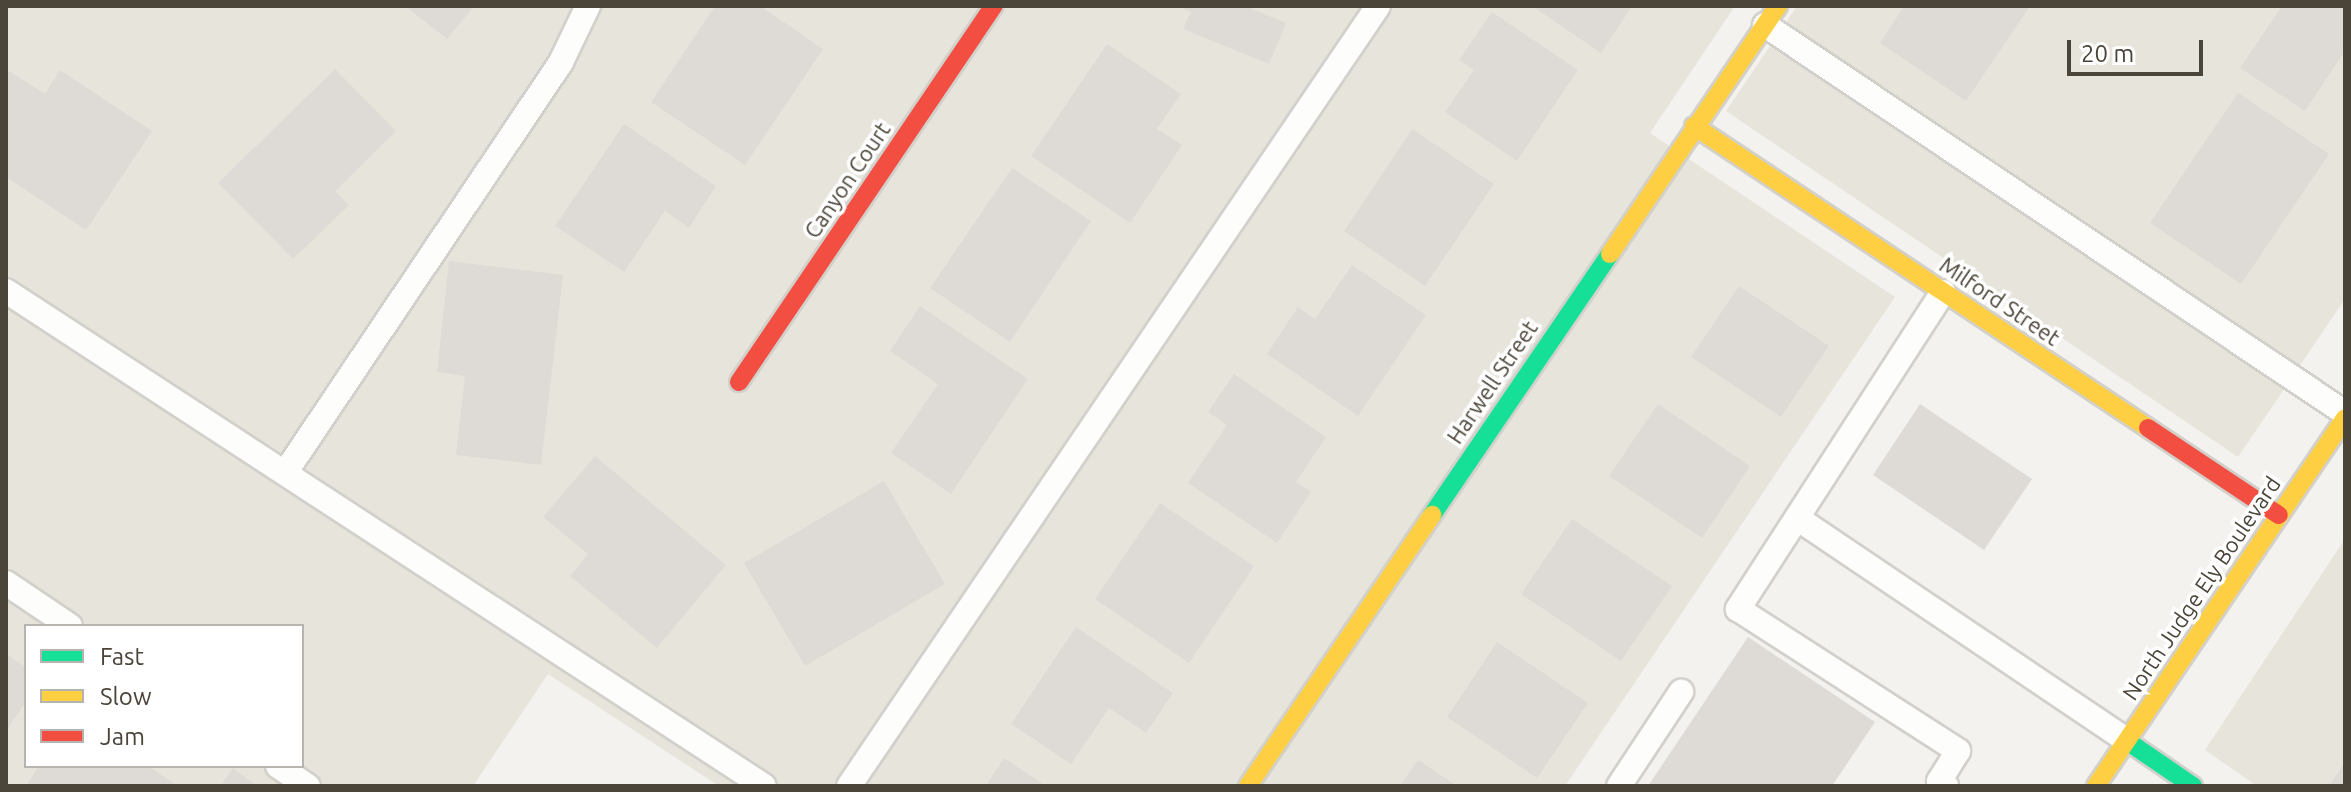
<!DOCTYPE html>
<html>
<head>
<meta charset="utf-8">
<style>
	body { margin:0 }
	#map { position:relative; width:2351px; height:792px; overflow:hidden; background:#f4f2ee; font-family:Ubuntu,sans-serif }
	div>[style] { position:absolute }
	.residential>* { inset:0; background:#e7e4dc }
	.building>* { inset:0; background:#dedbd6 }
	.roads { filter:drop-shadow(2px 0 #d2d0cb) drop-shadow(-2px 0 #d2d0cb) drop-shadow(0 2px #d2d0cb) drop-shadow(0 -2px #d2d0cb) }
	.lane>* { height:24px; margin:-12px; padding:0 12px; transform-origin:12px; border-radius:12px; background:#fdfdfc }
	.fast>* { height:18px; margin:-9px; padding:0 9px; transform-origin:9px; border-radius:9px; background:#16e098 }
	.slow>* { height:18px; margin:-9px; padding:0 9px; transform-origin:9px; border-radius:9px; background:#ffcf43 }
	.jam>* { height:18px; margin:-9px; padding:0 9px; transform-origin:9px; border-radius:9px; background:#f24e42 }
	span { translate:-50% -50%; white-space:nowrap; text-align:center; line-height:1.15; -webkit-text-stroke:7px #fff; paint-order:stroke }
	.street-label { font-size:22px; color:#4b4439 }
	.frame { position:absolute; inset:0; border:8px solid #4b4439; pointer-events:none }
	.legend { position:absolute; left:24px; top:624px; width:280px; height:144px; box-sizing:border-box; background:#fff; border:2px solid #b7b4b0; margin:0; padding:10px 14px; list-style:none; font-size:24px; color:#4b4439 }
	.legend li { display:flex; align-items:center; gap:16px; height:40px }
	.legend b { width:40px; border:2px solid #b7b4b0 }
	.scale { position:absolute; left:2067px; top:40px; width:136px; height:36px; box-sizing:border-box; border:4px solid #4b4439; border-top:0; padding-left:10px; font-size:24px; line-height:28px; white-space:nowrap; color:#4b4439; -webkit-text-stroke:6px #fff; paint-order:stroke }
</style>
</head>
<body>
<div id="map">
	<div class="residential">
		<i style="clip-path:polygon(evenodd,6px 6px,1735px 6px,1650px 133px,1895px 297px,1565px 786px,719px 786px,548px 674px,473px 786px,6px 786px,6px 6px,26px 626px,302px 626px,302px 766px,26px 766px,26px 626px)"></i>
		<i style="clip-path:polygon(1797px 6px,2345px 6px,2345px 299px,2238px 457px,1726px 111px)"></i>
		<i style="clip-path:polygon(2345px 539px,2345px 786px,2257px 786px,2205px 750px)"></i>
	</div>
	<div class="building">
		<i style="clip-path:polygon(405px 6px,474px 6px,447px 39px)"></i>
		<i style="clip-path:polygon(715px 6px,760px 6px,823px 49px,745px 165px,651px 102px)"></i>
		<i style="clip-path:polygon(1177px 6px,1245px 6px,1286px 23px,1269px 64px,1183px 29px,1191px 12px)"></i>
		<i style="clip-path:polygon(1532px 6px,1632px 6px,1601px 53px)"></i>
		<i style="clip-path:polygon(1904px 6px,2030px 6px,1966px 101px,1880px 43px)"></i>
		<i style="clip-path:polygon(2282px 6px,2345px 6px,2345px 51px,2305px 111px,2240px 68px)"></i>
		<i style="clip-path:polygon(1492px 12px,1578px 70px,1517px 161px,1445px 112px,1474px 70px,1459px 60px)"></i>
		<i style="clip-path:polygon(1107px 44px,1181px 94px,1157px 129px,1182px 145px,1130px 223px,1031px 156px)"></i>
		<i style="clip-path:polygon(335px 69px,396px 131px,335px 191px,349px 205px,293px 259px,218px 183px)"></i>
		<i style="clip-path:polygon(60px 70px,152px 131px,86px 230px,6px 177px,6px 76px,9px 71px,45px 94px)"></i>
		<i style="clip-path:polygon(2238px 93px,2329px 154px,2241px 284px,2150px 223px)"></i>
		<i style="clip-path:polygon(624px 124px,716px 186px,689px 228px,665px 211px,624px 272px,555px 226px)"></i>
		<i style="clip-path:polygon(1412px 129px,1494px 184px,1425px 286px,1344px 231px)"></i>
		<i style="clip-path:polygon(1012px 168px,1091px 221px,1010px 342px,930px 288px)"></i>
		<i style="clip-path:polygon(449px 261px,563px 275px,541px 465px,456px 455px,465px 376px,437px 372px)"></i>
		<i style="clip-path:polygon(1352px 265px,1426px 315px,1358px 416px,1267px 354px,1298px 307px,1315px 319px)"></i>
		<i style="clip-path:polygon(1739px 286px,1829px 346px,1781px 417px,1691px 357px)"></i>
		<i style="clip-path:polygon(920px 306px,1028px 379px,951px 494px,891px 453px,938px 384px,890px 351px)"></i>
		<i style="clip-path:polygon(1234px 374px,1326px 437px,1296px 482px,1311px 492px,1277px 543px,1188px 483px,1227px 425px,1208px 412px)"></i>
		<i style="clip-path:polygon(1658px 404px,1750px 466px,1702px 538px,1609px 476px)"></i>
		<i style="clip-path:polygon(1920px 404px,2032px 479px,1984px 550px,1873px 475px)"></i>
		<i style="clip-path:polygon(595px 456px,726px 565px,657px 648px,570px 576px,588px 554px,543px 517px)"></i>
		<i style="clip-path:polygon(884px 481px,945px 584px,805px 666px,744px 563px)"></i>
		<i style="clip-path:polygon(1160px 503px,1254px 566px,1189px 663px,1095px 599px)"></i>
		<i style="clip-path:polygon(1572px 519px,1672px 586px,1621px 661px,1521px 594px)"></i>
		<i style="clip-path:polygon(1076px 627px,1173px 693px,1146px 733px,1109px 708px,1071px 764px,1011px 724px)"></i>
		<i style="clip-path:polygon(1748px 637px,1875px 722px,1832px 786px,1648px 786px)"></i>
		<i style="clip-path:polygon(1497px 642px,1588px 703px,1537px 778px,1447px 717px)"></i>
		<i style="clip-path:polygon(6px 654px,26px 667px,26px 702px,6px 731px)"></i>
		<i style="clip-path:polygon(1004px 758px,1046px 786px,986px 786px)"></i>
		<i style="clip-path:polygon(1418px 760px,1457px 786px,1400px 786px)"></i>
		<i style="clip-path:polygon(2345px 762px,2345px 786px,2329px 786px)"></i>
		<i style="clip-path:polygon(39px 766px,148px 766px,178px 786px,26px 786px)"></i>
		<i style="clip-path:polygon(233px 768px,257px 786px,220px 786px)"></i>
	</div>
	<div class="roads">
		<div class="lane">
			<i style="left:1765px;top:25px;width:698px;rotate:33.78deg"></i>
			<i style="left:6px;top:291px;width:905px;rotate:33.15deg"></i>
			<i style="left:1943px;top:292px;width:378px;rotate:122.9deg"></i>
			<i style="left:1738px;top:609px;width:262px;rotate:32.8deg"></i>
			<i style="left:1958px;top:751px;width:36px;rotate:122deg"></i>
			<i style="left:1939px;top:781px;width:9px;rotate:36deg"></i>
			<i style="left:285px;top:473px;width:495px;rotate:-56.1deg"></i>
			<i style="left:561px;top:62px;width:62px;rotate:-64.3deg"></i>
			<i style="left:1797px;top:518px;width:398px;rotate:34deg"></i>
			<i style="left:6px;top:583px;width:77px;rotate:33.9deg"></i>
			<i style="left:278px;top:766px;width:36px;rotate:34deg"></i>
			<i style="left:849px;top:786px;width:942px;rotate:-55.85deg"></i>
			<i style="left:1619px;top:786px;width:113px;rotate:-56.6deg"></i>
		</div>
		<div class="fast">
			<i style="left:1432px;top:515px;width:316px;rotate:-55.7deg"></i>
			<i style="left:2127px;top:741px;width:80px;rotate:34.3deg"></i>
		</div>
		<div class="slow">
			<i style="left:1694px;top:126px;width:545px;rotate:33.63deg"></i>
			<i style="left:1610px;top:254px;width:300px;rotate:-55.9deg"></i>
			<i style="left:1248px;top:786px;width:328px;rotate:-55.8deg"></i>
			<i style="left:2096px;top:786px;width:444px;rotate:-55.9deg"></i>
		</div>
		<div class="jam">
			<i style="left:739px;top:382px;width:454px;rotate:-55.9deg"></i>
			<i style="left:2148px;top:428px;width:157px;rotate:33.6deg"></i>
		</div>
	</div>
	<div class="street-label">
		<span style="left:847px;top:180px;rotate:-56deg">Canyon Court</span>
		<span style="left:2000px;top:301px;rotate:34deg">Milford Street</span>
		<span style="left:1492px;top:382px;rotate:-56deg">Harwell Street</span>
		<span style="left:2201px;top:588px;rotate:-56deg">North Judge Ely Boulevard</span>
	</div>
	<div class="frame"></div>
	<ul class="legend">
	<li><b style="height:10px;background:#16e098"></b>Fast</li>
	<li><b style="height:10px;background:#ffcf43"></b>Slow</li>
	<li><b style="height:10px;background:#f24e42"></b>Jam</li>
	</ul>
	<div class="scale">20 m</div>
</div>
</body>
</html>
